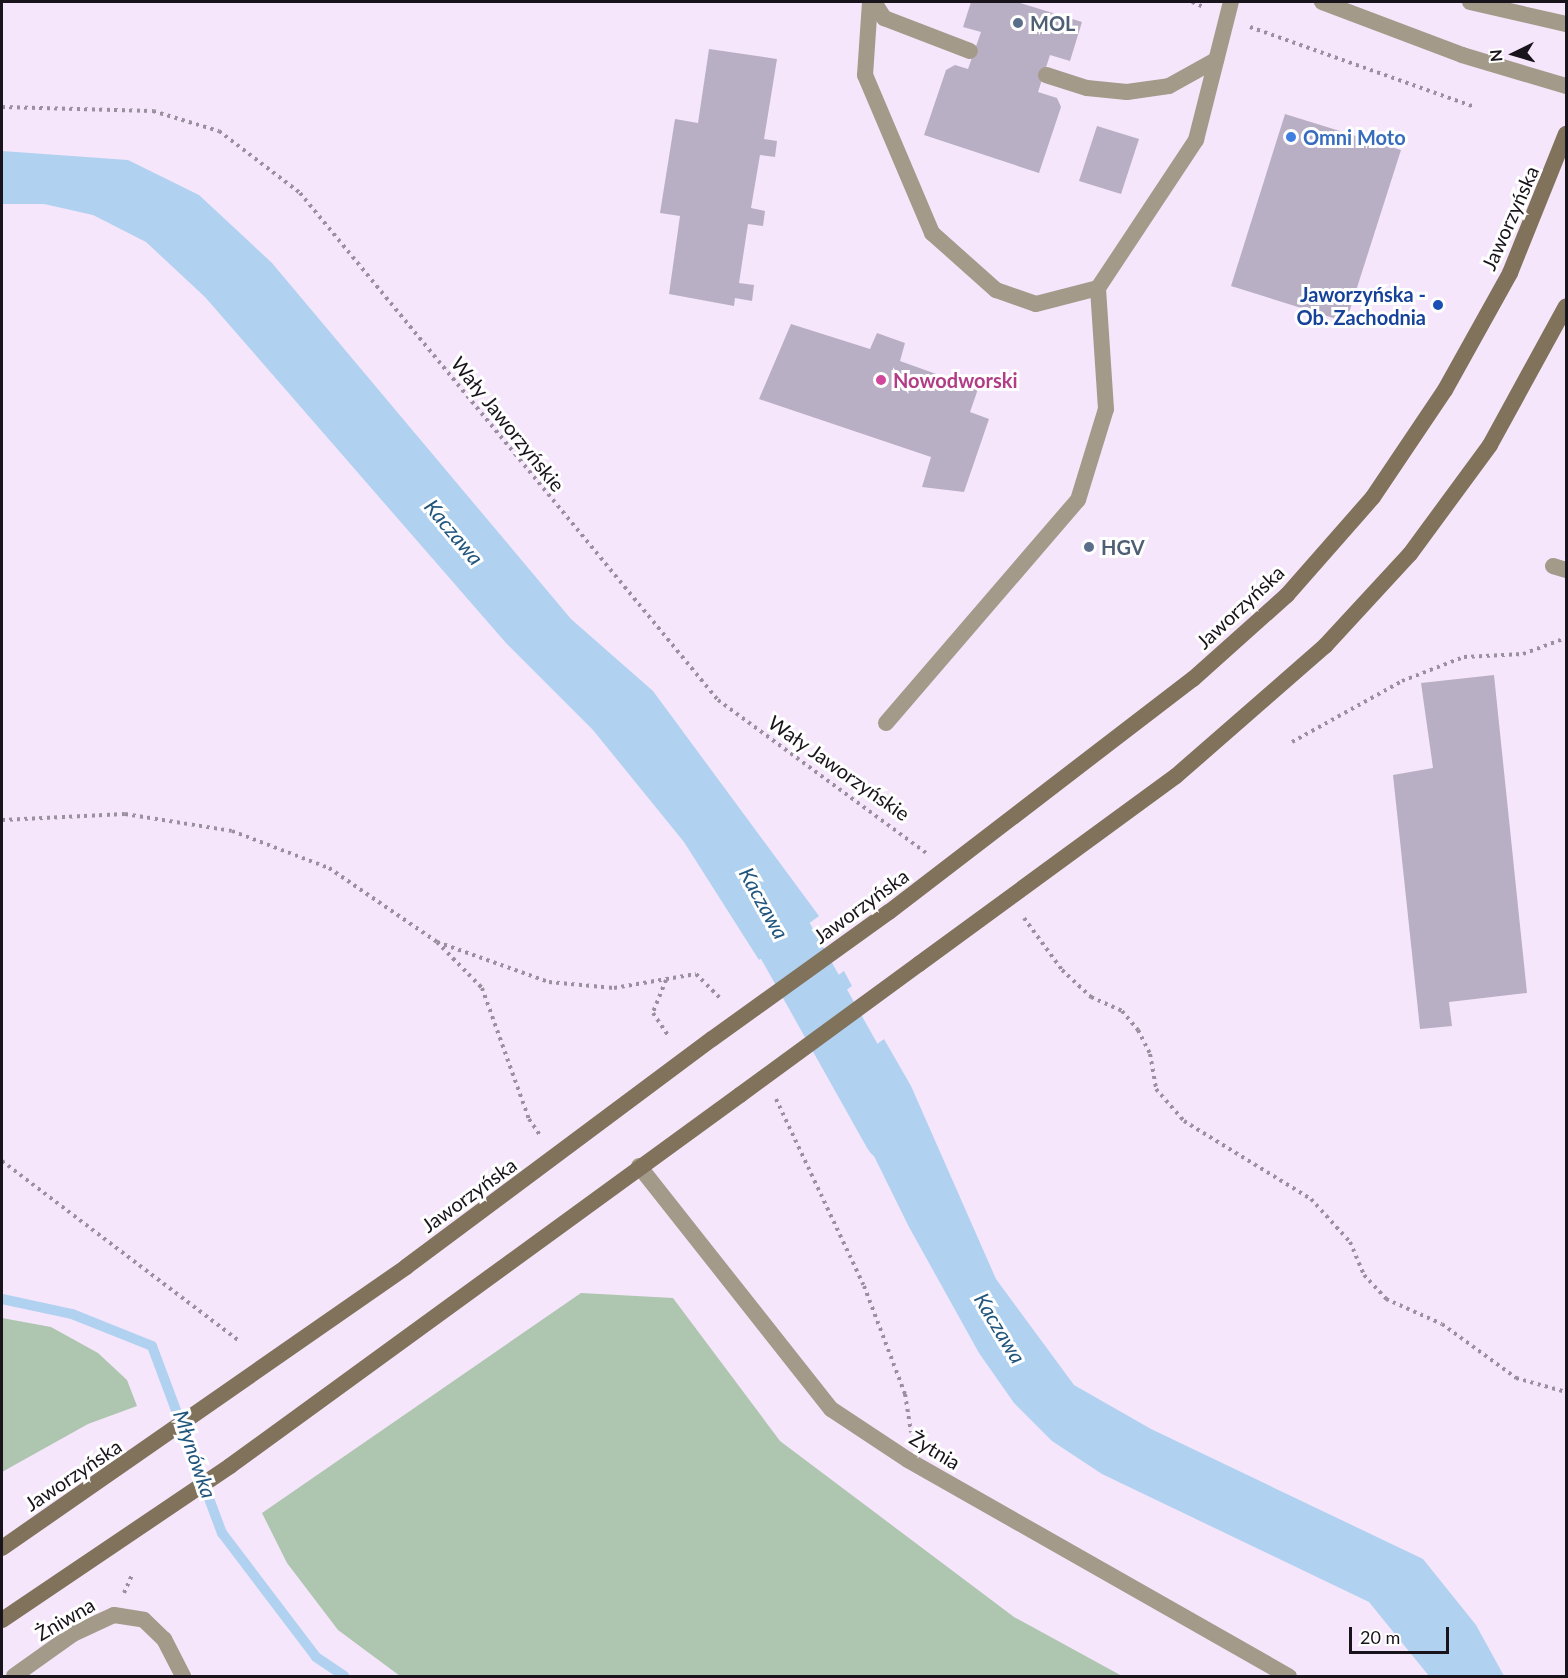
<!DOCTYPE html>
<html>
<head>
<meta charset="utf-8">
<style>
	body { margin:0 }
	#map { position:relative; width:1568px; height:1678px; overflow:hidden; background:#f5e6fb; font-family:Lato,sans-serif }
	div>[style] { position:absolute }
	.green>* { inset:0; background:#aec6af }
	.water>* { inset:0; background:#b0d2f0 }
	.stream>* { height:10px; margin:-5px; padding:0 5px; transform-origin:5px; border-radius:5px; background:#b0d2f0 }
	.river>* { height:60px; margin:-30px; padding:0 30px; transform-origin:30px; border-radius:30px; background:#b0d2f0 }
	.building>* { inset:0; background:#b9afc4 }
	.path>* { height:4px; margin-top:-2px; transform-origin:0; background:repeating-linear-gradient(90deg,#9b909f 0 3px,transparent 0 7.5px) }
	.service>* { height:16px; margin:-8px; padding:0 8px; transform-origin:8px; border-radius:8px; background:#a49a8a }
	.minor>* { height:16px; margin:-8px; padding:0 8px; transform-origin:8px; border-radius:8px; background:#a49a8a }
	.tertiary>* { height:16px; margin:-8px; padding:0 8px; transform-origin:8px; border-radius:8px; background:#a49a8a }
	.secondary>* { height:16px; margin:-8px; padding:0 8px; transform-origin:8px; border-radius:8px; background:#81725c }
	.secondary-bridge>* { height:16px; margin:-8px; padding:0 8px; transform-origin:8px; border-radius:8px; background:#81725c }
	.dots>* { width:16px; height:16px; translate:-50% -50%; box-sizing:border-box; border:3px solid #fff; border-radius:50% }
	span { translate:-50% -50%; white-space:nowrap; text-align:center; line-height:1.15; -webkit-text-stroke:6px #fff; paint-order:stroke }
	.service-label { font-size:20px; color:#4e5e75; font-weight:700 }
	.left { translate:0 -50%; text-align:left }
	.shop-label { font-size:20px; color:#366cbe; font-weight:700 }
	.street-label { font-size:20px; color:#19141b }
	.transit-label { font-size:20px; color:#164399; font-weight:700 }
	.right { translate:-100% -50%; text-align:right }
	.hotel-label { font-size:20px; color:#b23c85; font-weight:700 }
	.water-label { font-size:21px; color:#20557d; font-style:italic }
	.frame { position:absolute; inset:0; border:3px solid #19141b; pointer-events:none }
	.north { position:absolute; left:1484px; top:24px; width:60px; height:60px; -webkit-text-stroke:4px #fff; paint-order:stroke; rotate:265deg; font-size:16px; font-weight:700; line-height:24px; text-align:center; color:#19141b }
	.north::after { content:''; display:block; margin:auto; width:21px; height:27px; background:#19141b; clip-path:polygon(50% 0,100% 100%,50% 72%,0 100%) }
	.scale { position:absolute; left:1349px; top:1627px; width:100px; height:27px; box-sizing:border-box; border:3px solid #19141b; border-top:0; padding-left:8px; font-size:18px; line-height:21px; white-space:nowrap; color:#19141b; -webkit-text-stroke:4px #fff; paint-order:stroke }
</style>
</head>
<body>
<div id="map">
	<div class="green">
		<i style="clip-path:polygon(581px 1293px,673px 1298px,780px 1441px,1014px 1617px,1122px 1676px,400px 1676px,338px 1630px,287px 1563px,262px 1513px)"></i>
		<i style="clip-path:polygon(2px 1318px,51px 1327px,98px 1353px,127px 1380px,137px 1406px,88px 1424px,2px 1472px)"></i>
	</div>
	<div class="water">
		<i style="clip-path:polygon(2px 151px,128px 160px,199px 195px,272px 263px,571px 619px,653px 691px,819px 916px,759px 960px,684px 842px,593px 730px,506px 643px,205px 297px,146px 242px,93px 215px,44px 204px,2px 204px)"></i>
		<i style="clip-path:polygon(844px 971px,852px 986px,806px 1019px,798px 1004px)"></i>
		<i style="clip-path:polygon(884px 1039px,911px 1086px,996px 1279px,1074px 1385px,1151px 1429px,1423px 1559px,1476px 1625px,1504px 1676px,1429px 1676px,1369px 1602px,1102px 1474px,1052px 1441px,1014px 1403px,979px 1353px,909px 1227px,834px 1075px)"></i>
	</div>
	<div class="stream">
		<i style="left:2px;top:1299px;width:72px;rotate:12.1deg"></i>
		<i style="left:72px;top:1314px;width:86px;rotate:21.8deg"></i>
		<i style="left:152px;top:1346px;width:200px;rotate:69.5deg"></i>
		<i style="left:222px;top:1533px;width:156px;rotate:52.8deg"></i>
		<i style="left:316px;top:1657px;width:34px;rotate:34deg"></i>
	</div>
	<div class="river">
		<i style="left:745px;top:869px;width:303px;rotate:60.7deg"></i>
	</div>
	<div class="building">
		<i style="clip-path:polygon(971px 2px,1017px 2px,1082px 22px,1070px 61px,1050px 55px,1038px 92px,1057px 98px,1061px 107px,1039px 173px,924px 135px,946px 70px,955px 65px,968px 69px,981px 32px,963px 27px)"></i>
		<i style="clip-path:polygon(709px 49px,777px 59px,764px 139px,777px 141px,775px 157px,760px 155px,751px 208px,765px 211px,763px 226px,748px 224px,739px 283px,754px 285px,752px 301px,735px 298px,734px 306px,669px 294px,680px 216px,660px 213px,675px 119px,698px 123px)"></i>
		<i style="clip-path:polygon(1285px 114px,1401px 150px,1346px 322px,1231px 286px)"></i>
		<i style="clip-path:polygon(1097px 126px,1139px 139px,1121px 194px,1079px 181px)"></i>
		<i style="clip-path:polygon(791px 324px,870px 349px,877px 333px,905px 343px,900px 361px,978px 389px,970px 412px,989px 419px,964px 492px,922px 487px,931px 457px,759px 399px)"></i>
		<i style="clip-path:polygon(1494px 675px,1527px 993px,1449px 1002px,1452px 1026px,1420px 1029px,1393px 775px,1433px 768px,1421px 683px)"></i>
	</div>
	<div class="path">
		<i style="left:1192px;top:2px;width:13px;rotate:23deg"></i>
		<i style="left:1250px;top:27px;width:236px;rotate:19.6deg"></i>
		<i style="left:2px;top:107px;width:151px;rotate:1.5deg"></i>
		<i style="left:153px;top:111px;width:69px;rotate:16.9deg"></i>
		<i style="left:219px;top:131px;width:102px;rotate:37.4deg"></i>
		<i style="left:300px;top:193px;width:657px;rotate:50.5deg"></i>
		<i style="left:718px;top:700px;width:258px;rotate:36.3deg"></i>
		<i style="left:1292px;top:742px;width:126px;rotate:-29deg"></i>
		<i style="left:1402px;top:681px;width:66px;rotate:-21.2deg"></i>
		<i style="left:1464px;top:657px;width:59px;rotate:-2.9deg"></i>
		<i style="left:1523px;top:654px;width:46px;rotate:-20.4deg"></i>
		<i style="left:2px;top:820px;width:123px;rotate:-2.8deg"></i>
		<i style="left:125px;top:814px;width:108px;rotate:9deg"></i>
		<i style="left:232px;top:831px;width:104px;rotate:20.9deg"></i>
		<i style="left:329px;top:868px;width:131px;rotate:34.4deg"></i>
		<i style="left:437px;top:942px;width:64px;rotate:45.6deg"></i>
		<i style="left:482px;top:988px;width:139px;rotate:70.3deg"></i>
		<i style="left:529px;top:1119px;width:22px;rotate:56deg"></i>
		<i style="left:1024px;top:918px;width:64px;rotate:53.8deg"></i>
		<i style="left:1062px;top:970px;width:40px;rotate:43deg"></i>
		<i style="left:1091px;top:997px;width:34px;rotate:24deg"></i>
		<i style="left:1122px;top:1011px;width:25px;rotate:50deg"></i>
		<i style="left:1138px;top:1030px;width:27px;rotate:63deg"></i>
		<i style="left:1150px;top:1054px;width:36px;rotate:80deg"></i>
		<i style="left:1156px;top:1089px;width:43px;rotate:48.8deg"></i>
		<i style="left:1184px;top:1121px;width:149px;rotate:31.6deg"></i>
		<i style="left:1311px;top:1199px;width:58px;rotate:47.8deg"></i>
		<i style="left:1350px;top:1242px;width:36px;rotate:67deg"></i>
		<i style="left:1364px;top:1275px;width:33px;rotate:47deg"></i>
		<i style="left:1386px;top:1299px;width:61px;rotate:24.1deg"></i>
		<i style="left:1442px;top:1324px;width:92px;rotate:36.1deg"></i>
		<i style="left:1516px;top:1378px;width:52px;rotate:15.6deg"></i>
		<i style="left:437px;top:942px;width:119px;rotate:19.7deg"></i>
		<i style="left:549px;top:982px;width:65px;rotate:5.3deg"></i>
		<i style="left:614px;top:988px;width:83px;rotate:-9.7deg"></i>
		<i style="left:696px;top:974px;width:37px;rotate:45deg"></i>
		<i style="left:666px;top:980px;width:35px;rotate:112deg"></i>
		<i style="left:653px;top:1013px;width:27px;rotate:56deg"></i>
		<i style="left:776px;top:1099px;width:207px;rotate:64.8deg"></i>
		<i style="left:864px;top:1286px;width:116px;rotate:69.2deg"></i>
		<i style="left:905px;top:1394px;width:39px;rotate:81deg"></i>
		<i style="left:2px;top:1161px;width:298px;rotate:37.2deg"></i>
		<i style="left:124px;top:1593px;width:22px;rotate:-66deg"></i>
	</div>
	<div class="service">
		<i style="left:870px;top:2px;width:73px;rotate:93.9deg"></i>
		<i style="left:865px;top:75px;width:172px;rotate:67deg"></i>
		<i style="left:932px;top:233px;width:86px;rotate:41.7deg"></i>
		<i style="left:996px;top:290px;width:42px;rotate:19.3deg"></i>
		<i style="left:1036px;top:304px;width:64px;rotate:-14.5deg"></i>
		<i style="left:874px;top:2px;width:19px;rotate:58deg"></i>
		<i style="left:884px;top:18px;width:92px;rotate:21deg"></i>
		<i style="left:1046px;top:75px;width:43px;rotate:17.6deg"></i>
		<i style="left:1087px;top:88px;width:40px;rotate:5.7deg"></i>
		<i style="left:1127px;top:92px;width:42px;rotate:-8.1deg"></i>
		<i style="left:1169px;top:86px;width:54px;rotate:-29deg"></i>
		<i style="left:886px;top:723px;width:294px;rotate:-49.3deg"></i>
		<i style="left:1078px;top:500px;width:95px;rotate:-72.9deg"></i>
		<i style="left:1106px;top:409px;width:121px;rotate:-93.8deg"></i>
		<i style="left:1098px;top:288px;width:178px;rotate:-56.5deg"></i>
		<i style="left:1196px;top:140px;width:142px;rotate:-75.8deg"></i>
	</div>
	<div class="minor">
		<i style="left:1553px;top:566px;width:14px;rotate:17deg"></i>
		<i style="left:639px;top:1166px;width:310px;rotate:51.7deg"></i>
		<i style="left:831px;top:1409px;width:92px;rotate:33.5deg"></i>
		<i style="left:908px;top:1460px;width:438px;rotate:29.6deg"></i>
		<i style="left:14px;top:1676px;width:72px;rotate:-35.4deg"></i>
		<i style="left:73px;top:1634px;width:45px;rotate:-24.9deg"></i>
		<i style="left:114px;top:1615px;width:30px;rotate:9deg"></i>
		<i style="left:144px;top:1620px;width:28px;rotate:44deg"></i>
		<i style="left:164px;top:1639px;width:42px;rotate:62.8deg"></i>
	</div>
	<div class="tertiary">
		<i style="left:1322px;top:2px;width:150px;rotate:20.7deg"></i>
		<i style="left:1462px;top:55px;width:109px;rotate:16.6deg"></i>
		<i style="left:1470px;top:2px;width:98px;rotate:12.9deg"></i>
	</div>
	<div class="secondary">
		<i style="left:889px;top:912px;width:383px;rotate:-37.5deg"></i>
		<i style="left:1193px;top:679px;width:126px;rotate:-41.8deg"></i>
		<i style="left:1287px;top:595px;width:130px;rotate:-48.7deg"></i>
		<i style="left:1373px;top:497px;width:129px;rotate:-56.1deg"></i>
		<i style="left:1445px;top:390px;width:134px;rotate:-60.9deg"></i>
		<i style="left:1510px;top:273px;width:150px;rotate:-68.1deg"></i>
		<i style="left:919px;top:964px;width:318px;rotate:-36.2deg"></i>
		<i style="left:1176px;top:776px;width:198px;rotate:-41.1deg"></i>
		<i style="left:1325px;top:646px;width:125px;rotate:-47.3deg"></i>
		<i style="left:1410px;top:554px;width:135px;rotate:-53.7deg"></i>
		<i style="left:1490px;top:445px;width:158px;rotate:-61.3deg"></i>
		<i style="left:2px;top:1548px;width:492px;rotate:-34.8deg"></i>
		<i style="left:406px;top:1267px;width:382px;rotate:-36.7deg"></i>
		<i style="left:2px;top:1620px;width:275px;rotate:-34deg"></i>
		<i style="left:230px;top:1466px;width:631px;rotate:-36.03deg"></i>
	</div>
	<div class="secondary-bridge">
		<i style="left:712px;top:1039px;width:218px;rotate:-35.7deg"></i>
		<i style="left:740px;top:1095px;width:222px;rotate:-36.2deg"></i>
	</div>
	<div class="dots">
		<i style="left:1018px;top:23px;background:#5c6f8a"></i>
		<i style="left:1291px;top:137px;background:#3f7fe0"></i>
		<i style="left:1438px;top:305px;background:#1a4fb4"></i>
		<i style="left:881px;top:380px;background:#d1479c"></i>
		<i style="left:1089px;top:547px;background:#5c6f8a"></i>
	</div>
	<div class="service-label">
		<span class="left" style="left:1030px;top:23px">MOL</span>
		<span class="left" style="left:1101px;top:547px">HGV</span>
	</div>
	<div class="shop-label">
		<span class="left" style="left:1303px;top:137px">Omni Moto</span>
	</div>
	<div class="street-label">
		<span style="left:1510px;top:218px;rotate:-66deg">Jaworzyńska</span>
		<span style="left:508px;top:424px;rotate:51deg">Wały Jaworzyńskie</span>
		<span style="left:1240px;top:607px;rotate:-43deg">Jaworzyńska</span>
		<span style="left:839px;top:768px;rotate:35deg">Wały Jaworzyńskie</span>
		<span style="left:861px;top:906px;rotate:-36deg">Jaworzyńska</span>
		<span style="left:469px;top:1195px;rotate:-36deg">Jaworzyńska</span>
		<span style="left:935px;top:1450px;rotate:31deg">Żytnia</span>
		<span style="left:73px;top:1475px;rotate:-34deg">Jaworzyńska</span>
		<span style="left:65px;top:1619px;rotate:-30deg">Żniwna</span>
	</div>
	<div class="transit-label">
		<span class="right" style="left:1426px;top:306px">Jaworzyńska -<br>Ob. Zachodnia</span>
	</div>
	<div class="hotel-label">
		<span class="left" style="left:893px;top:380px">Nowodworski</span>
	</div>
	<div class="water-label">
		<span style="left:454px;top:532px;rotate:50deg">Kaczawa</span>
		<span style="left:764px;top:903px;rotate:61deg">Kaczawa</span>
		<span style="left:1000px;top:1328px;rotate:59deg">Kaczawa</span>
		<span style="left:195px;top:1454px;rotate:71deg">Młynówka</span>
	</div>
	<div class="frame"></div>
	<div class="north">N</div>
	<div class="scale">20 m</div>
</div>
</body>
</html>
